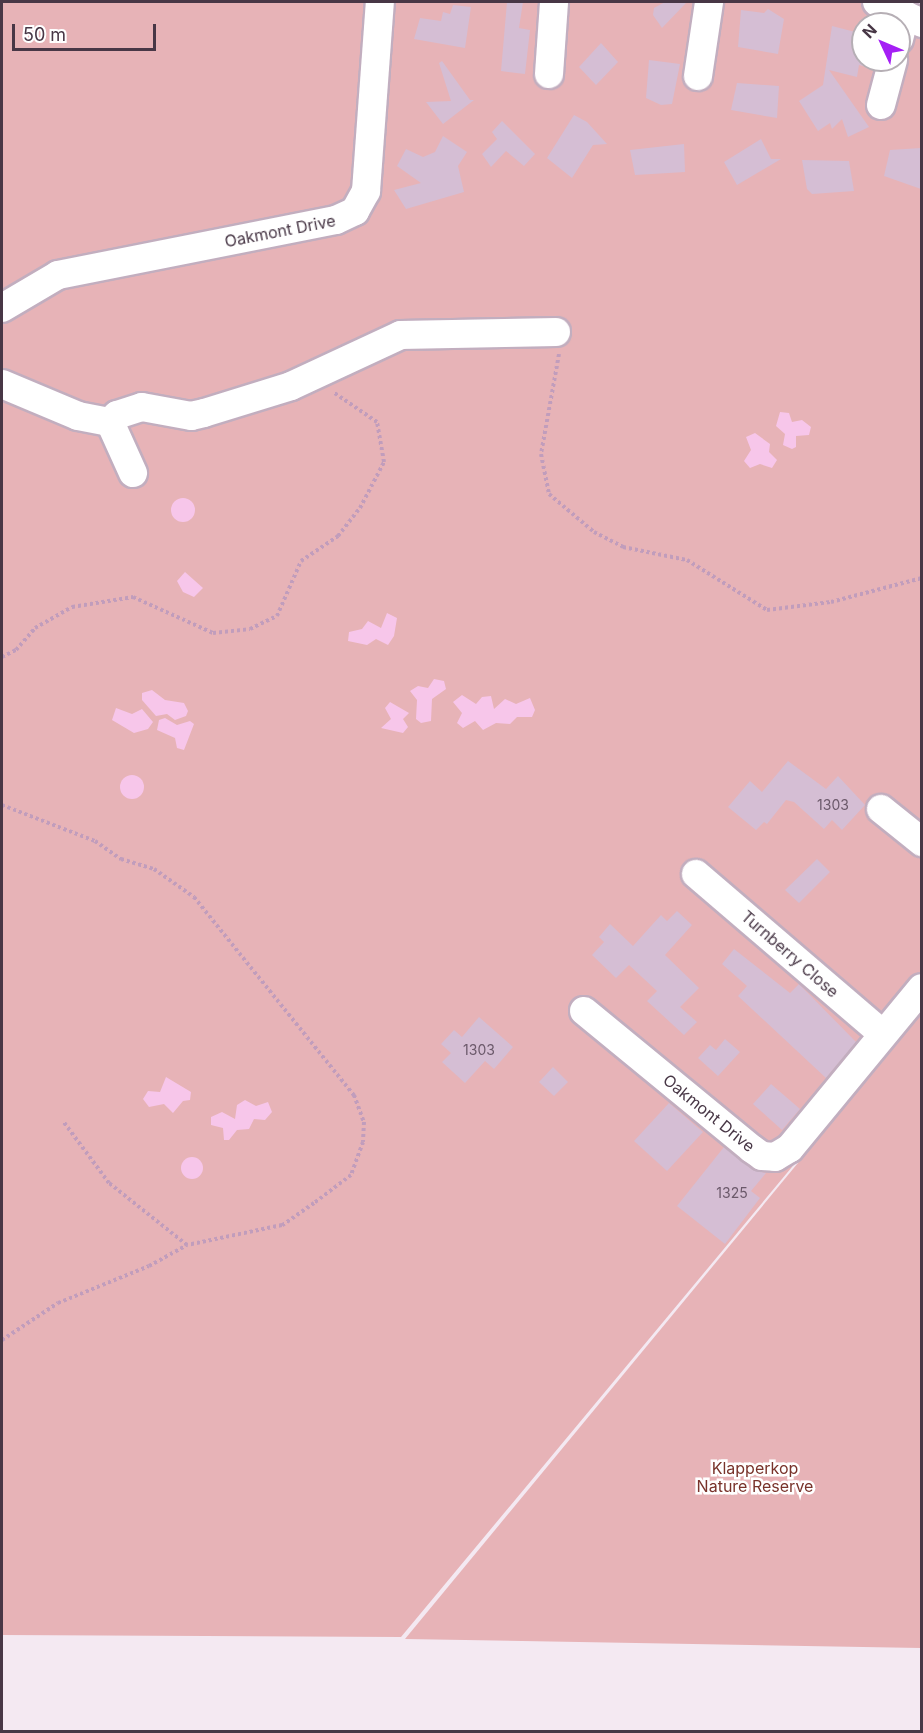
<!DOCTYPE html>
<html>
<head>
<meta charset="utf-8">
<style>
	body { margin:0 }
	#map { position:relative; width:923px; height:1733px; overflow:hidden; background:#f4e9f2; font-family:Inter,sans-serif }
	div>[style] { position:absolute }
	.green>* { inset:0; background:#e7b3b7 }
	.sand>* { inset:0; background:#f7c6ea }
	.round { border-radius:50% }
	.building>* { inset:0; background:#d5bed4 }
	.path>* { height:4px; margin-top:-2px; transform-origin:0; background:repeating-linear-gradient(90deg,#c19dbc 0 3px,transparent 0 6px) }
	.roads { filter:drop-shadow(2px 0 #c2aebf) drop-shadow(-2px 0 #c2aebf) drop-shadow(0 2px #c2aebf) drop-shadow(0 -2px #c2aebf) }
	.minor>* { height:28px; margin:-14px; padding:0 14px; transform-origin:14px; border-radius:14px; background:#fff }
	span { translate:-50% -50%; white-space:nowrap; text-align:center; line-height:1.15; -webkit-text-stroke:5px #fff; paint-order:stroke }
	.number-label { font-size:14px; color:#6b596a }
	.number-label span { -webkit-text-stroke-width:0 }
	.street-label { font-size:16px; color:#483746 }
	.park-label { font-size:16px; color:#79332b }
	.frame { position:absolute; inset:0; border:3px solid #483746; pointer-events:none }
	.north { position:absolute; left:851px; top:12px; width:60px; height:60px; box-sizing:border-box; background:#fff; border:2px solid #b6afb5; border-radius:50%; rotate:314deg; font-size:16px; font-weight:700; line-height:24px; text-align:center; color:#483746 }
	.north::after { content:''; display:block; margin:auto; width:21px; height:27px; background:#a51ff5; clip-path:polygon(50% 0,100% 100%,50% 72%,0 100%) }
	.scale { position:absolute; left:12px; top:24px; width:144px; height:27px; box-sizing:border-box; border:3px solid #483746; border-top:0; padding-left:8px; font-size:18px; line-height:21px; white-space:nowrap; color:#483746; -webkit-text-stroke:4px #fff; paint-order:stroke }
</style>
</head>
<body>
<div id="map">
	<div class="green">
		<i style="clip-path:polygon(evenodd,2px 2px,911px 2px,921px 7px,921px 1012px,401px 1637px,2px 1635px,2px 2px,863px 24px,899px 24px,899px 60px,863px 60px,863px 24px)"></i>
		<i style="clip-path:polygon(921px 1014px,921px 1648px,405px 1639px)"></i>
	</div>
	<div class="sand">
		<i style="clip-path:polygon(780px 412px,789px 413px,792px 422px,802px 420px,811px 427px,809px 435px,796px 436px,796px 447px,792px 449px,783px 445px,785px 434px,776px 426px)"></i>
		<i style="clip-path:polygon(755px 433px,770px 444px,769px 452px,777px 460px,772px 468px,760px 464px,750px 468px,744px 461px,751px 450px,746px 437px)"></i>
		<i class="round" style="left:171px;top:498px;width:24px;height:24px"></i>
		<i style="clip-path:polygon(185px 572px,203px 588px,194px 597px,183px 592px,177px 581px)"></i>
		<i style="clip-path:polygon(387px 613px,397px 618px,394px 636px,388px 645px,376px 639px,367px 645px,348px 641px,349px 632px,362px 629px,368px 621px,381px 628px)"></i>
		<i style="clip-path:polygon(434px 679px,444px 681px,446px 689px,432px 699px,431px 721px,421px 723px,416px 719px,417px 700px,410px 691px,418px 686px,428px 688px)"></i>
		<i style="clip-path:polygon(152px 690px,165px 700px,184px 703px,188px 711px,186px 716px,175px 720px,167px 714px,156px 716px,142px 700px,142px 693px)"></i>
		<i style="clip-path:polygon(462px 695px,476px 704px,482px 697px,491px 696px,494px 709px,505px 699px,516px 704px,530px 698px,535px 710px,532px 717px,517px 717px,510px 724px,496px 723px,483px 730px,475px 721px,463px 728px,457px 723px,462px 713px,453px 702px)"></i>
		<i style="clip-path:polygon(390px 702px,409px 713px,403px 719px,408px 727px,403px 733px,381px 728px,391px 719px,385px 708px)"></i>
		<i style="clip-path:polygon(116px 708px,132px 714px,142px 709px,153px 722px,148px 729px,134px 733px,112px 720px)"></i>
		<i style="clip-path:polygon(165px 718px,177px 725px,190px 721px,194px 724px,184px 750px,177px 748px,175px 738px,157px 730px,159px 720px)"></i>
		<i class="round" style="left:120px;top:775px;width:24px;height:24px"></i>
		<i style="clip-path:polygon(166px 1077px,191px 1092px,190px 1100px,183px 1101px,173px 1113px,164px 1104px,149px 1107px,143px 1099px,148px 1091px,160px 1092px)"></i>
		<i style="clip-path:polygon(245px 1100px,256px 1106px,268px 1102px,272px 1112px,265px 1120px,254px 1119px,249px 1129px,237px 1130px,229px 1140px,224px 1140px,223px 1128px,211px 1125px,211px 1117px,222px 1112px,235px 1119px,237px 1105px)"></i>
		<i class="round" style="left:181px;top:1157px;width:22px;height:22px"></i>
	</div>
	<div class="building">
		<i style="clip-path:polygon(507px 2px,523px 2px,519px 28px,530px 30px,525px 74px,501px 71px)"></i>
		<i style="clip-path:polygon(665px 2px,687px 2px,662px 28px,653px 15px,654px 8px)"></i>
		<i style="clip-path:polygon(453px 5px,471px 7px,465px 48px,414px 39px,420px 18px,441px 21px,443px 12px,450px 14px)"></i>
		<i style="clip-path:polygon(768px 9px,784px 19px,778px 54px,738px 47px,741px 10px,764px 13px)"></i>
		<i style="clip-path:polygon(832px 26px,863px 34px,863px 66px,859px 65px,857px 77px,829px 70px,869px 127px,848px 137px,842px 119px,832px 129px,830px 123px,818px 131px,799px 101px,823px 85px)"></i>
		<i style="clip-path:polygon(601px 43px,618px 62px,596px 85px,579px 67px)"></i>
		<i style="clip-path:polygon(649px 60px,680px 64px,672px 104px,661px 105px,646px 98px)"></i>
		<i style="clip-path:polygon(442px 61px,470px 100px,474px 100px,443px 124px,426px 102px,451px 101px,439px 63px)"></i>
		<i style="clip-path:polygon(737px 83px,779px 86px,777px 118px,731px 110px)"></i>
		<i style="clip-path:polygon(574px 115px,587px 122px,607px 144px,593px 145px,572px 178px,547px 158px)"></i>
		<i style="clip-path:polygon(502px 121px,535px 154px,524px 166px,506px 151px,491px 167px,482px 154px,497px 139px,492px 132px)"></i>
		<i style="clip-path:polygon(443px 136px,467px 152px,458px 166px,464px 192px,406px 209px,394px 190px,421px 183px,397px 166px,406px 149px,423px 157px,435px 152px)"></i>
		<i style="clip-path:polygon(761px 139px,771px 159px,781px 159px,737px 185px,724px 162px)"></i>
		<i style="clip-path:polygon(684px 144px,685px 172px,635px 175px,630px 150px)"></i>
		<i style="clip-path:polygon(921px 148px,921px 189px,884px 176px,890px 150px)"></i>
		<i style="clip-path:polygon(802px 160px,849px 161px,854px 191px,812px 194px,807px 189px)"></i>
		<i style="clip-path:polygon(788px 761px,826px 789px,838px 776px,865px 805px,842px 830px,832px 820px,824px 829px,794px 802px,786px 800px,767px 824px,764px 822px,756px 830px,728px 807px,750px 781px,762px 792px)"></i>
		<i style="clip-path:polygon(817px 859px,830px 872px,799px 903px,785px 890px)"></i>
		<i style="clip-path:polygon(677px 911px,692px 925px,665px 955px,699px 988px,680px 1007px,697px 1022px,684px 1035px,647px 1001px,657px 991px,629px 965px,616px 978px,592px 955px,604px 942px,599px 937px,610px 924px,633px 946px,661px 915px,667px 921px)"></i>
		<i style="clip-path:polygon(734px 949px,790px 993px,799px 984px,856px 1042px,826px 1078px,738px 996px,747px 986px,722px 964px)"></i>
		<i style="clip-path:polygon(479px 1017px,513px 1047px,494px 1069px,485px 1061px,465px 1083px,442px 1062px,451px 1053px,441px 1044px,454px 1030px,462px 1037px)"></i>
		<i style="clip-path:polygon(725px 1039px,740px 1052px,718px 1076px,698px 1058px,710px 1045px,716px 1050px)"></i>
		<i style="clip-path:polygon(553px 1067px,568px 1082px,554px 1096px,539px 1082px)"></i>
		<i style="clip-path:polygon(771px 1084px,800px 1109px,782px 1130px,753px 1104px)"></i>
		<i style="clip-path:polygon(669px 1103px,703px 1132px,667px 1171px,634px 1141px)"></i>
		<i style="clip-path:polygon(724px 1147px,753px 1170px,766px 1173px,751px 1191px,760px 1198px,725px 1244px,677px 1206px)"></i>
	</div>
	<div class="path">
		<i style="left:559px;top:354px;width:102px;rotate:100.2deg"></i>
		<i style="left:541px;top:454px;width:41px;rotate:78.7deg"></i>
		<i style="left:549px;top:494px;width:59px;rotate:40.2deg"></i>
		<i style="left:594px;top:532px;width:33px;rotate:27deg"></i>
		<i style="left:623px;top:547px;width:65px;rotate:11.5deg"></i>
		<i style="left:687px;top:560px;width:94px;rotate:32deg"></i>
		<i style="left:767px;top:610px;width:64px;rotate:-7.1deg"></i>
		<i style="left:831px;top:602px;width:94px;rotate:-14.8deg"></i>
		<i style="left:2px;top:657px;width:16px;rotate:-27deg"></i>
		<i style="left:16px;top:650px;width:29px;rotate:-49deg"></i>
		<i style="left:35px;top:628px;width:43px;rotate:-29.6deg"></i>
		<i style="left:72px;top:607px;width:62px;rotate:-9.3deg"></i>
		<i style="left:133px;top:597px;width:88px;rotate:24.2deg"></i>
		<i style="left:213px;top:633px;width:37px;rotate:-6deg"></i>
		<i style="left:250px;top:629px;width:30px;rotate:-26deg"></i>
		<i style="left:277px;top:616px;width:60px;rotate:-66.4deg"></i>
		<i style="left:301px;top:561px;width:45px;rotate:-34deg"></i>
		<i style="left:338px;top:536px;width:36px;rotate:-52deg"></i>
		<i style="left:360px;top:508px;width:52px;rotate:-62.4deg"></i>
		<i style="left:384px;top:462px;width:41px;rotate:-99.9deg"></i>
		<i style="left:377px;top:422px;width:53px;rotate:-145.7deg"></i>
		<i style="left:2px;top:805px;width:100px;rotate:21.2deg"></i>
		<i style="left:95px;top:841px;width:32px;rotate:35deg"></i>
		<i style="left:121px;top:859px;width:34px;rotate:17deg"></i>
		<i style="left:154px;top:869px;width:49px;rotate:35deg"></i>
		<i style="left:194px;top:897px;width:255px;rotate:51.1deg"></i>
		<i style="left:354px;top:1095px;width:29px;rotate:70deg"></i>
		<i style="left:364px;top:1122px;width:20px;rotate:93deg"></i>
		<i style="left:363px;top:1142px;width:35px;rotate:110deg"></i>
		<i style="left:351px;top:1175px;width:46px;rotate:142.9deg"></i>
		<i style="left:314px;top:1203px;width:39px;rotate:145deg"></i>
		<i style="left:282px;top:1225px;width:97px;rotate:168.1deg"></i>
		<i style="left:187px;top:1245px;width:100px;rotate:-141.5deg"></i>
		<i style="left:109px;top:1183px;width:77px;rotate:-126.6deg"></i>
		<i style="left:2px;top:1340px;width:67px;rotate:-33.5deg"></i>
		<i style="left:58px;top:1303px;width:98px;rotate:-22.1deg"></i>
		<i style="left:149px;top:1266px;width:43px;rotate:-28.9deg"></i>
	</div>
	<div class="roads">
		<div class="minor">
			<i style="left:877px;top:2px;width:50px;rotate:25deg"></i>
			<i style="left:899px;top:39px;width:25px;rotate:-76deg"></i>
			<i style="left:549px;top:74px;width:72px;rotate:-86deg"></i>
			<i style="left:698px;top:76px;width:75px;rotate:-81.5deg"></i>
			<i style="left:881px;top:105px;width:47px;rotate:-75.1deg"></i>
			<i style="left:2px;top:308px;width:65px;rotate:-30.5deg"></i>
			<i style="left:58px;top:275px;width:283px;rotate:-11.2deg"></i>
			<i style="left:336px;top:220px;width:21px;rotate:-25deg"></i>
			<i style="left:355px;top:211px;width:23px;rotate:-61deg"></i>
			<i style="left:366px;top:191px;width:190px;rotate:-85.8deg"></i>
			<i style="left:2px;top:384px;width:82px;rotate:22.8deg"></i>
			<i style="left:78px;top:416px;width:33px;rotate:11deg"></i>
			<i style="left:110px;top:422px;width:56px;rotate:65.7deg"></i>
			<i style="left:110px;top:422px;width:10px;rotate:-45deg"></i>
			<i style="left:117px;top:415px;width:26px;rotate:-18deg"></i>
			<i style="left:142px;top:407px;width:50px;rotate:10.4deg"></i>
			<i style="left:191px;top:416px;width:13px;rotate:-13deg"></i>
			<i style="left:204px;top:413px;width:91px;rotate:-17.2deg"></i>
			<i style="left:291px;top:386px;width:121px;rotate:-24.9deg"></i>
			<i style="left:401px;top:335px;width:155px;rotate:-1.1deg"></i>
			<i style="left:881px;top:809px;width:53px;rotate:38.8deg"></i>
			<i style="left:696px;top:874px;width:246px;rotate:40.6deg"></i>
			<i style="left:584px;top:1011px;width:217px;rotate:39.4deg"></i>
			<i style="left:752px;top:1149px;width:12px;rotate:35deg"></i>
			<i style="left:762px;top:1156px;width:13px;rotate:4deg"></i>
			<i style="left:775px;top:1157px;width:17px;rotate:-31deg"></i>
			<i style="left:790px;top:1148px;width:207px;rotate:-50.5deg"></i>
		</div>
	</div>
	<div class="number-label">
		<span style="left:833px;top:805px">1303</span>
		<span style="left:479px;top:1050px">1303</span>
		<span style="left:732px;top:1193px">1325</span>
	</div>
	<div class="street-label">
		<span style="left:280px;top:231px;rotate:-11deg">Oakmont Drive</span>
		<span style="left:790px;top:954px;rotate:41deg">Turnberry Close</span>
		<span style="left:709px;top:1113px;rotate:39deg">Oakmont Drive</span>
	</div>
	<div class="park-label">
		<span style="left:755px;top:1477px">Klapperkop<br>Nature Reserve</span>
	</div>
	<div class="frame"></div>
	<div class="north">N</div>
	<div class="scale">50 m</div>
</div>
</body>
</html>
